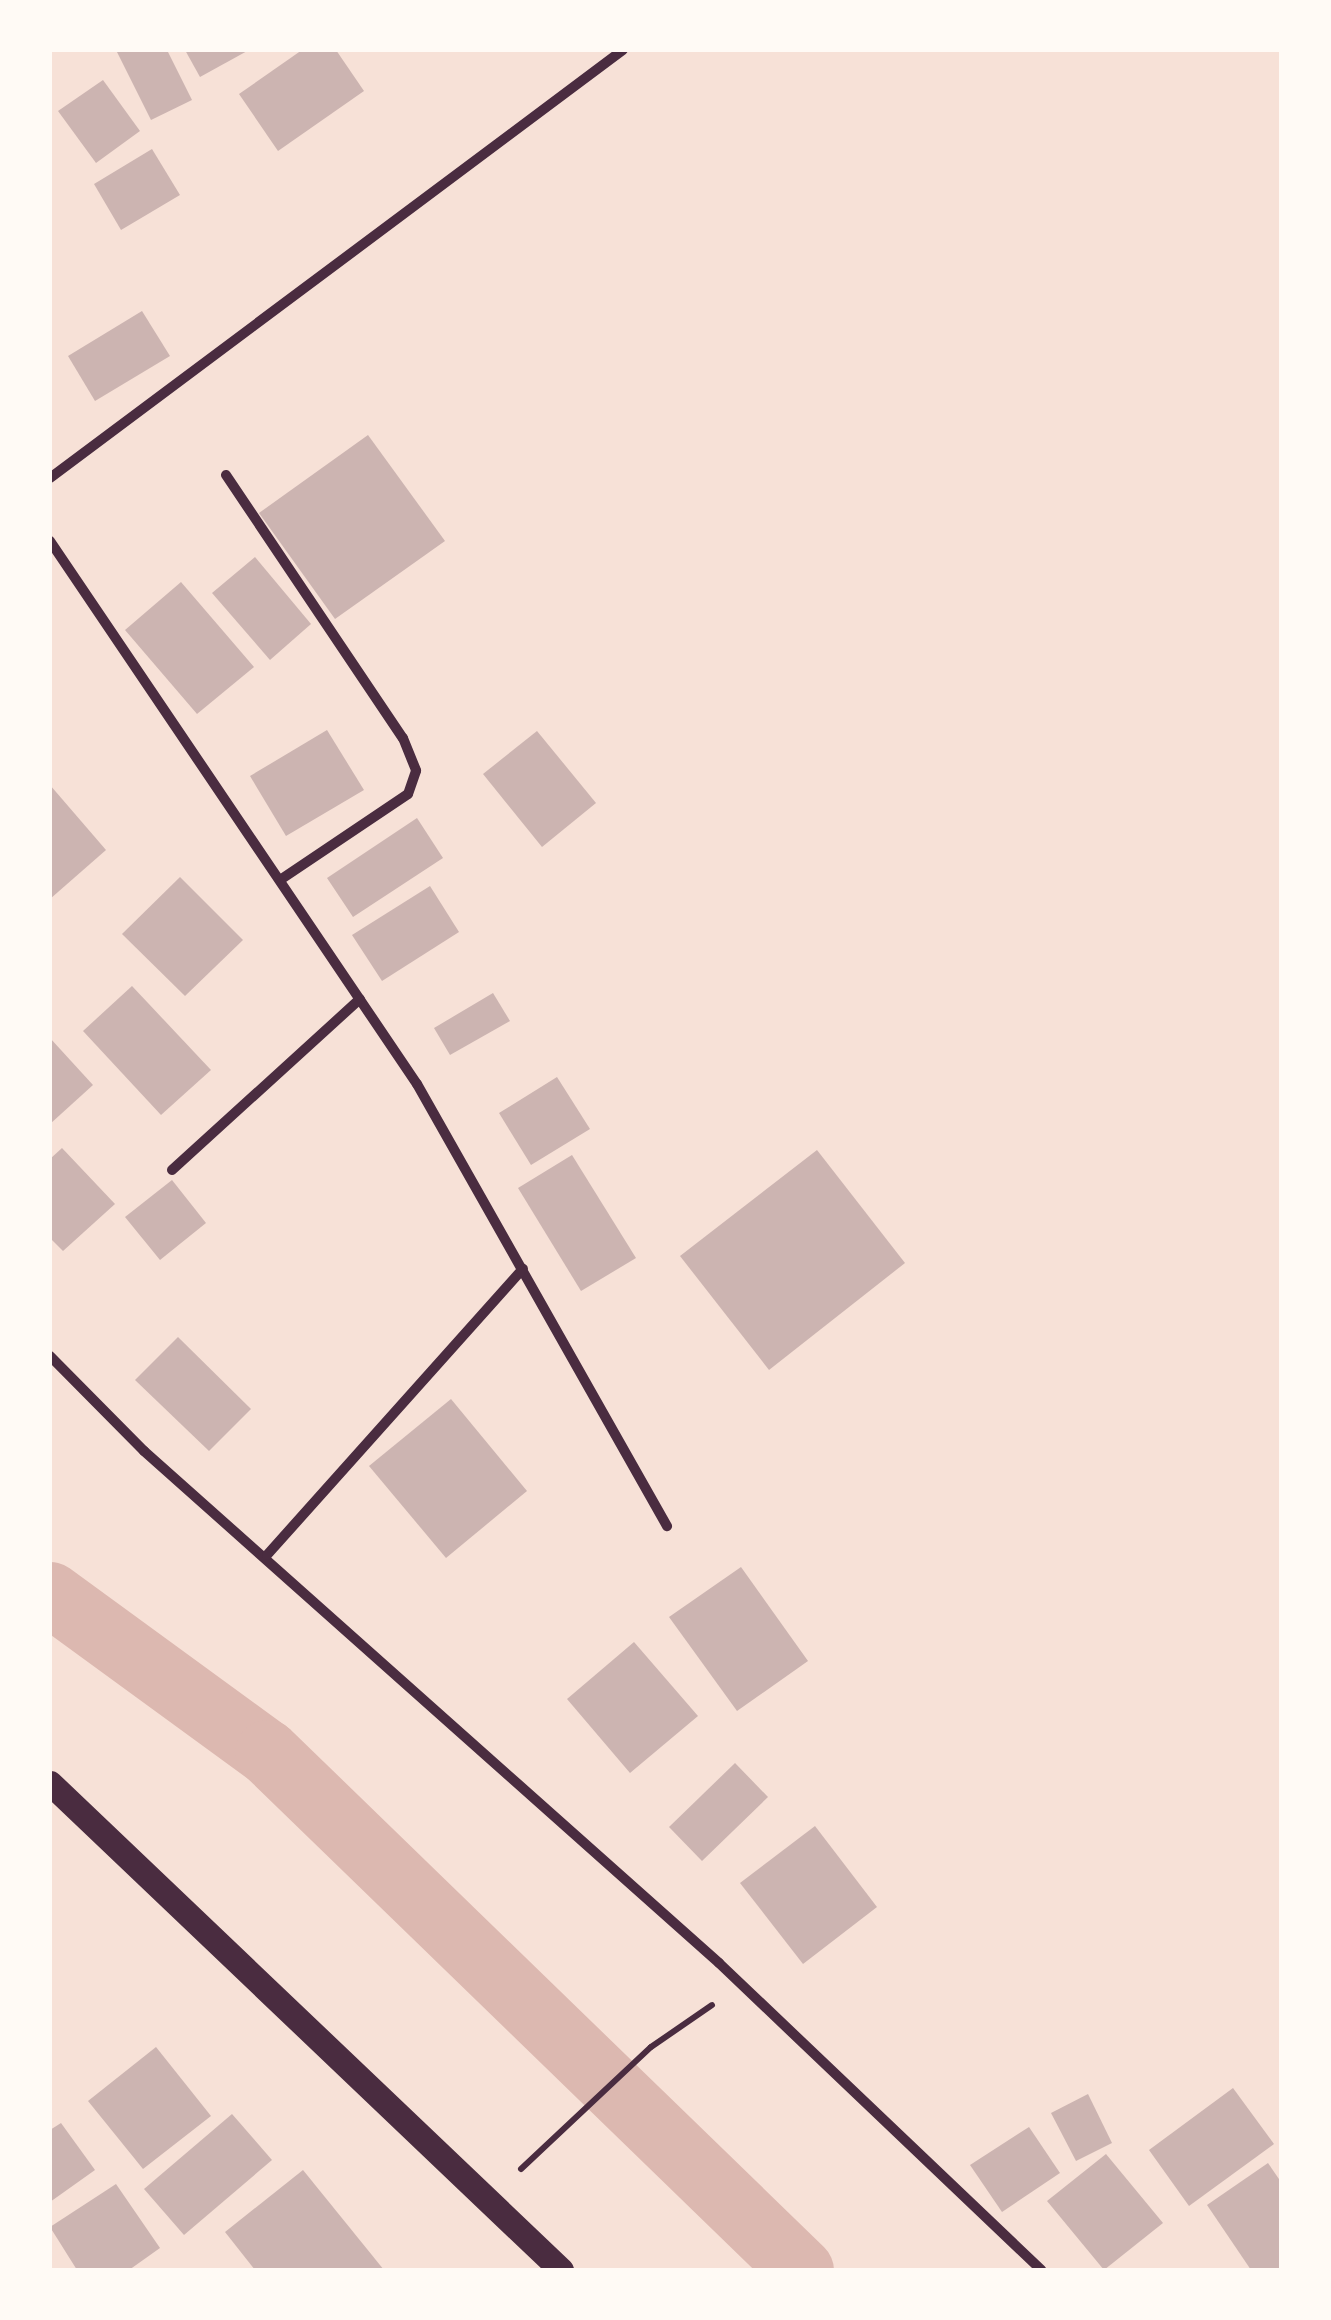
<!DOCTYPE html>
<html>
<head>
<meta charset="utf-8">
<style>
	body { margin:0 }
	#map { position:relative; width:1331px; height:2320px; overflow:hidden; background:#f7e1d7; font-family:"Source Serif 4",serif }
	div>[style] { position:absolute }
	.canal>* { height:65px; margin:-32.5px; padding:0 32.5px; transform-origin:32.5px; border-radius:32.5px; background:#dcb8b0 }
	.building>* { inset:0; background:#ccb4b1 }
	.path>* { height:6px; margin:-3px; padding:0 3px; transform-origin:3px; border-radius:3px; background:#4a2c40 }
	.minor>* { height:10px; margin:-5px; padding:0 5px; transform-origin:5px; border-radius:5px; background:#4a2c40 }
	.primary>* { height:25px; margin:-12.5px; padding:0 12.5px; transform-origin:12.5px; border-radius:12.5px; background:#4a2c40 }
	span { translate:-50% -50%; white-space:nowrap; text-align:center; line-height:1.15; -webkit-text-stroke:10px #fffaf5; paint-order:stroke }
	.frame { position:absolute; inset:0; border:52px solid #fffaf5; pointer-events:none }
</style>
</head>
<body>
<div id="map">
	<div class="canal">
		<i style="left:50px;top:1594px;width:268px;rotate:36.1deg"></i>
		<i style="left:267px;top:1752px;width:744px;rotate:44.13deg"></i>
	</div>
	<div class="building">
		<i style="clip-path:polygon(116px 50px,167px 50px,192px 100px,151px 120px)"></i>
		<i style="clip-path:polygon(185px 50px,249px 50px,200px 77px)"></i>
		<i style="clip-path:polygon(302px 50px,336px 50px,364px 91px,278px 151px,239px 94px)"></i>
		<i style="clip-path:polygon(103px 80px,140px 131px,96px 163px,58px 111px)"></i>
		<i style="clip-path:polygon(152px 149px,180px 195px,121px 230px,94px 184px)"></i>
		<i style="clip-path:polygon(142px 311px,170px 356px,95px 401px,68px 356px)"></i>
		<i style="clip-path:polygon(368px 435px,445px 541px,335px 619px,259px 513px)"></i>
		<i style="clip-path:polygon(255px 557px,311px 624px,270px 660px,212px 593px)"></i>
		<i style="clip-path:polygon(181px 582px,254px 667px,197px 714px,125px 630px)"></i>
		<i style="clip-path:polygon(327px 730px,364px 790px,286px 836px,250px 776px)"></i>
		<i style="clip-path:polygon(537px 731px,596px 803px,542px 847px,483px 774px)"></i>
		<i style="clip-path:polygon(50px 785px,106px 850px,50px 899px)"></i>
		<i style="clip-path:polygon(417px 818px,443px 858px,353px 917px,327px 878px)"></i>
		<i style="clip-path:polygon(180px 877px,243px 940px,185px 996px,122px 934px)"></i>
		<i style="clip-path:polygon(430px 886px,459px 932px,382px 981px,352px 935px)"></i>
		<i style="clip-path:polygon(132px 986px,211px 1070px,161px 1115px,83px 1031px)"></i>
		<i style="clip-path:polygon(493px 993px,510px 1021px,450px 1055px,434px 1028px)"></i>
		<i style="clip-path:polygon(50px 1038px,93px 1085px,50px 1124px)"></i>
		<i style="clip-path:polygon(557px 1077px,590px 1129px,531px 1165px,499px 1113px)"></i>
		<i style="clip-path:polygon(62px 1148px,115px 1204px,63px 1251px,50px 1238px,50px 1159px)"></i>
		<i style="clip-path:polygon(817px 1150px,905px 1263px,769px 1370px,680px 1256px)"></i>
		<i style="clip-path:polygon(572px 1155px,636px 1258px,581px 1291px,518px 1188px)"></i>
		<i style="clip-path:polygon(172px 1180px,206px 1223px,160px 1260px,125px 1217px)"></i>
		<i style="clip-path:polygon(178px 1337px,251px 1409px,209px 1451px,135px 1380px)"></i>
		<i style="clip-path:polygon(451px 1399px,527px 1491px,446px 1558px,369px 1466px)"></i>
		<i style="clip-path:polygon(741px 1567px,808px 1661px,737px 1711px,669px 1617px)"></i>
		<i style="clip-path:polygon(634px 1642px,698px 1716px,630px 1773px,567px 1699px)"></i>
		<i style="clip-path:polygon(735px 1763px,768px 1797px,702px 1861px,669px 1827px)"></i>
		<i style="clip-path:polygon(815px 1826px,877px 1907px,803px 1964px,740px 1883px)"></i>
		<i style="clip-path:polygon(156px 2047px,211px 2116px,143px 2169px,88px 2101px)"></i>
		<i style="clip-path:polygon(1233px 2088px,1274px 2144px,1189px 2206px,1149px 2150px)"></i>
		<i style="clip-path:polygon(1088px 2094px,1112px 2143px,1076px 2161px,1051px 2113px)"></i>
		<i style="clip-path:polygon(232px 2114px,272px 2160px,184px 2235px,144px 2189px)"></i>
		<i style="clip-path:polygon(61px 2123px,95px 2170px,50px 2202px,50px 2130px)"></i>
		<i style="clip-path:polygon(1029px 2127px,1060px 2173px,1002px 2212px,970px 2165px)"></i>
		<i style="clip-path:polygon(1106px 2154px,1163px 2223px,1104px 2270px,1047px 2201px)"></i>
		<i style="clip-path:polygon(1268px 2163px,1281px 2182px,1281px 2270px,1251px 2270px,1207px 2205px)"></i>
		<i style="clip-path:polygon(303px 2170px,384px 2270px,255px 2270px,225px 2232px)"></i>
		<i style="clip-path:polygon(116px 2184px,160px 2248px,129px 2270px,77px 2270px,50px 2227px)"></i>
	</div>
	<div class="path">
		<i style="left:521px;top:2169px;width:178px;rotate:-43.2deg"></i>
		<i style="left:651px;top:2047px;width:74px;rotate:-34.5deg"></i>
	</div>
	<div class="minor">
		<i style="left:226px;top:475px;width:317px;rotate:56.1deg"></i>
		<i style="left:403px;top:738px;width:35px;rotate:68deg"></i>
		<i style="left:416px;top:771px;width:24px;rotate:109deg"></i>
		<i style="left:408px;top:794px;width:154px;rotate:146.1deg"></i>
		<i style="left:50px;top:478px;width:715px;rotate:-36.76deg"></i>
		<i style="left:50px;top:541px;width:655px;rotate:55.95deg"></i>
		<i style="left:417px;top:1084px;width:508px;rotate:60.51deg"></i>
		<i style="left:172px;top:1170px;width:254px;rotate:-42.3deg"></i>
		<i style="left:50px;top:1356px;width:134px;rotate:45.3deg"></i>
		<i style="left:144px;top:1451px;width:770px;rotate:41.68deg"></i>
		<i style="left:719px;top:1963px;width:445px;rotate:43.6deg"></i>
		<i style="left:267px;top:1555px;width:384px;rotate:-48.2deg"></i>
	</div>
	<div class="primary">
		<i style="left:50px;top:1783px;width:706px;rotate:43.62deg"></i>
	</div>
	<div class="frame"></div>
</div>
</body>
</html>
